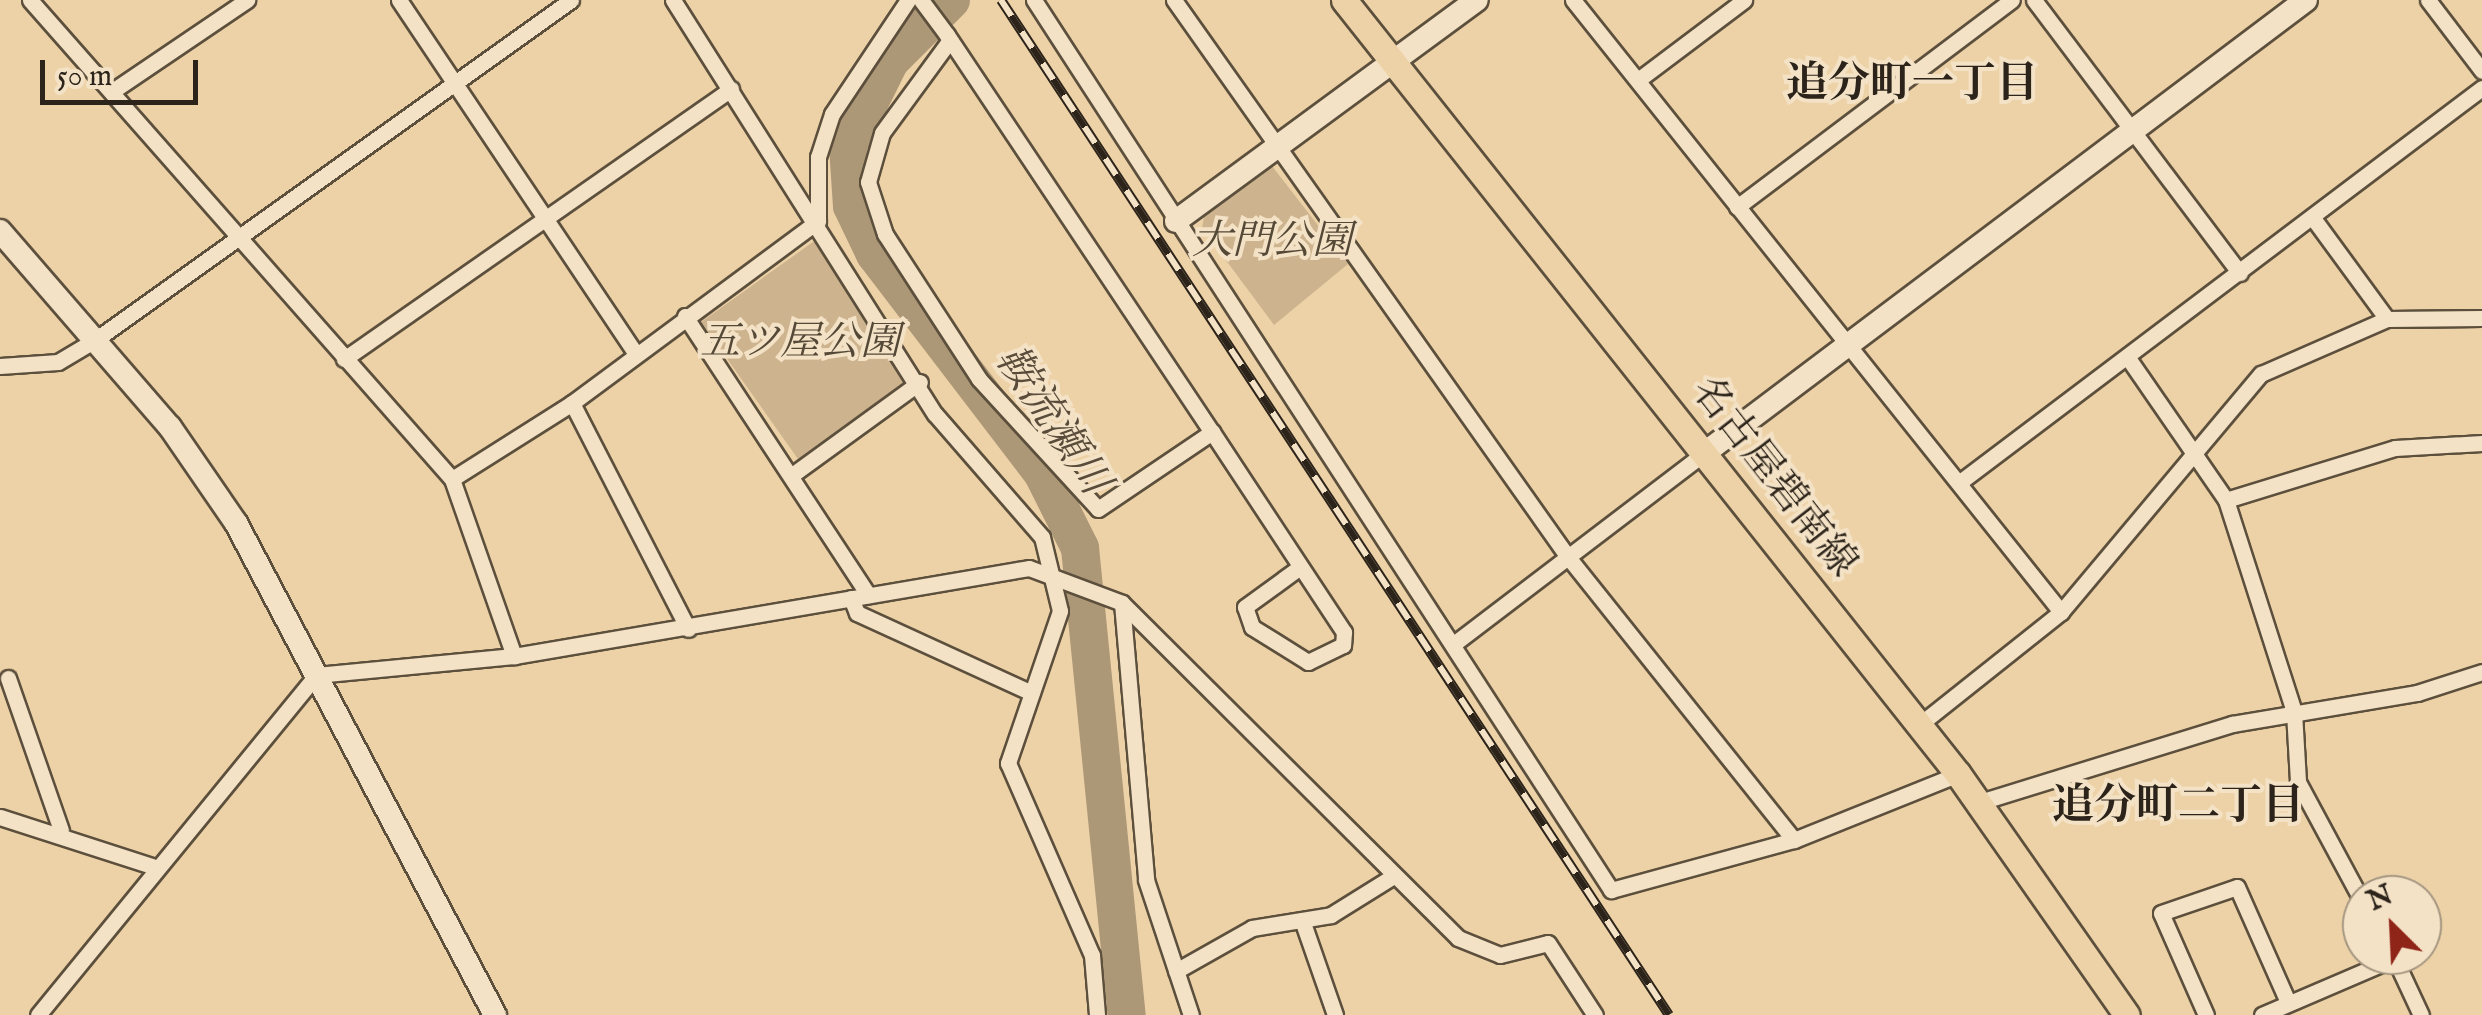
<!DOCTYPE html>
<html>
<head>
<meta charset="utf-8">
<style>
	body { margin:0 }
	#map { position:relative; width:2482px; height:1015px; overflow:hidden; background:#eed2a7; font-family:"IM FELL English","Noto Serif JP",serif }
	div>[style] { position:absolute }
	.green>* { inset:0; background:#cdb48f }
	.river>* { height:38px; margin:-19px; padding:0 19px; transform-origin:19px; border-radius:19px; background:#ac9777 }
	.roads { filter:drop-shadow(2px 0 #5c503d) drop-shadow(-2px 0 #5c503d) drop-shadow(0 2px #5c503d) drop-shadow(0 -2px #5c503d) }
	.street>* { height:15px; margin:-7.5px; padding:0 7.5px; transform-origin:7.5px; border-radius:7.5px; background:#f4e2c6 }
	.secondary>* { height:22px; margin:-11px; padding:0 11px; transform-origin:11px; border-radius:11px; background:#f4e2c6 }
	.primary>* { height:25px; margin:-12.5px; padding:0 12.5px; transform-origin:12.5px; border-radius:12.5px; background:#eed2a7 }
	.rail>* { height:10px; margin-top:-5px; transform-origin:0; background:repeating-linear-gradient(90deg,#f4e2c6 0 19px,#2c241a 0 38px); box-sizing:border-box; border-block:2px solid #2c241a }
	span { translate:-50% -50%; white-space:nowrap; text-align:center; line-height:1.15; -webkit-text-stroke:8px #f4e2c6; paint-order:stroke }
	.park-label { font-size:40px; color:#544837; font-style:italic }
	.street-label { font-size:40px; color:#2c241a }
	.neighbourhood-label { font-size:42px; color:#2c241a; font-weight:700 }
	.water-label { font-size:42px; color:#594c3b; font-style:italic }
	.north { position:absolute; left:2342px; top:875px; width:100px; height:100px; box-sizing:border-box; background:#f4e2c6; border:2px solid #a49681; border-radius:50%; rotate:336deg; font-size:28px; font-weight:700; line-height:40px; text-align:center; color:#2c241a }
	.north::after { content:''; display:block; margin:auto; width:35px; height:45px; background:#8f2418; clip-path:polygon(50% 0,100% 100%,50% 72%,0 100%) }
	.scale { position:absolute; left:40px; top:60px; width:158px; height:45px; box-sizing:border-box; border:5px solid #2c241a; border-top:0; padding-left:12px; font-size:30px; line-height:35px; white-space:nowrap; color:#2c241a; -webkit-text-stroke:8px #f4e2c6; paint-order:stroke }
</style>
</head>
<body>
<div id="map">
	<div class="green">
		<i style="clip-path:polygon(1272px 166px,1348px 264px,1274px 325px,1202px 228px,1204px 217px)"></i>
		<i style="clip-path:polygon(817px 239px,903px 383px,798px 459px,701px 322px)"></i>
	</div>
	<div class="river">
		<i style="left:951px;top:0;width:86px;rotate:135deg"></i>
		<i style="left:890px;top:61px;width:95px;rotate:116.3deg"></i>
		<i style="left:848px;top:146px;width:60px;rotate:86.2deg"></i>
		<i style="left:852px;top:206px;width:53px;rotate:64.4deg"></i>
		<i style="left:875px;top:254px;width:277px;rotate:52.6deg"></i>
		<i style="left:1043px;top:474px;width:83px;rotate:63.4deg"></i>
		<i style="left:1080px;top:548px;width:469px;rotate:84.3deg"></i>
	</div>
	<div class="roads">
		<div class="street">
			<i style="left:30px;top:0;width:638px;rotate:48.62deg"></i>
			<i style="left:452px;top:479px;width:188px;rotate:70.7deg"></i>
			<i style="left:399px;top:0;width:424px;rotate:56.2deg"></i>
			<i style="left:673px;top:0;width:490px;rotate:57.7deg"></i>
			<i style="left:935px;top:414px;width:163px;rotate:49deg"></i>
			<i style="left:1042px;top:537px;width:76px;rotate:76.3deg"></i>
			<i style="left:1060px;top:611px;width:161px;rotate:108.9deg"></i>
			<i style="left:1008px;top:763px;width:210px;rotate:66.4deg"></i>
			<i style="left:1092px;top:955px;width:60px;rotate:85.2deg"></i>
			<i style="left:921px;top:0;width:44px;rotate:53.4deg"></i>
			<i style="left:947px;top:35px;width:477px;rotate:56.3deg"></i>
			<i style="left:1212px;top:432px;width:240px;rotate:56.6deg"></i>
			<i style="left:1344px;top:632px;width:13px;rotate:94deg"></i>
			<i style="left:1343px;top:645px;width:39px;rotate:154deg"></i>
			<i style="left:1308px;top:662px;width:66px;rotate:-148deg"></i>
			<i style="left:1252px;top:627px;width:21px;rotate:-109deg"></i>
			<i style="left:1245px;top:607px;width:68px;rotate:-36deg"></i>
			<i style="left:1034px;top:0;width:1061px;rotate:57.04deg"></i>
			<i style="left:1611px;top:890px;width:190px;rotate:-15.3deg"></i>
			<i style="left:1794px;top:840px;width:177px;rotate:-21.9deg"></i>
			<i style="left:1174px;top:0;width:682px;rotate:54.73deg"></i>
			<i style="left:1568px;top:557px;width:362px;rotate:51.4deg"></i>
			<i style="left:1573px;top:0;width:783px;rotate:51.43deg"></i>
			<i style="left:2034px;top:0;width:342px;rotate:53deg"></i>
			<i style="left:2428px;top:0;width:89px;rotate:52.7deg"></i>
			<i style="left:950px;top:40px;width:115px;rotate:126.2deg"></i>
			<i style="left:882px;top:133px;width:51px;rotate:105.9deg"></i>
			<i style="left:868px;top:182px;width:55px;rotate:71.9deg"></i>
			<i style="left:885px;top:234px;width:173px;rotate:57deg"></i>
			<i style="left:979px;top:379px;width:176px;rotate:47.5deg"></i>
			<i style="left:1098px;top:509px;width:138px;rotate:-34deg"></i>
			<i style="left:1638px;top:80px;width:133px;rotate:-37deg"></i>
			<i style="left:114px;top:90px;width:161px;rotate:-34.1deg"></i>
			<i style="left:1737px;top:207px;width:344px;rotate:-37deg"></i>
			<i style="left:2313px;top:218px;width:125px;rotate:53.8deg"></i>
			<i style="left:818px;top:221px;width:64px;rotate:-90deg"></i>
			<i style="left:818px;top:157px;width:45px;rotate:-72deg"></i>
			<i style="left:832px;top:114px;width:137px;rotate:-56.3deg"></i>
			<i style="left:685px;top:316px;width:334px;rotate:56.7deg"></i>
			<i style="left:2128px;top:358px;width:173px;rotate:55.4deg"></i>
			<i style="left:2226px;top:500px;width:223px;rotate:72.2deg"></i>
			<i style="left:2294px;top:712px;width:70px;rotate:86.7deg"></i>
			<i style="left:2298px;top:782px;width:135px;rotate:61.7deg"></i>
			<i style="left:344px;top:359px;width:472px;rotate:-34.9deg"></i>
			<i style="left:0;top:366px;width:58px;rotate:-3.9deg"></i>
			<i style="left:58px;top:362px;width:43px;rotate:-30.7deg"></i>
			<i style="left:95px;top:340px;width:585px;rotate:-35.54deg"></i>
			<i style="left:572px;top:403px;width:254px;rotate:62.8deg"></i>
			<i style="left:792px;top:475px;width:158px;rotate:-36deg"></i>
			<i style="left:452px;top:479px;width:142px;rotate:-32.3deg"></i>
			<i style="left:572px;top:403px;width:306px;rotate:-36.5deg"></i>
			<i style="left:1960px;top:482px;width:654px;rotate:-37.05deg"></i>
			<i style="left:2226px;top:500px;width:177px;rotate:-17.1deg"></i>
			<i style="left:2395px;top:448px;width:87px;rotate:-3.3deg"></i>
			<i style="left:851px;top:598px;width:16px;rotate:68deg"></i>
			<i style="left:857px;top:613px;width:192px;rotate:24.6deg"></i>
			<i style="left:1122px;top:603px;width:278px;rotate:85deg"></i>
			<i style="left:1146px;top:880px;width:142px;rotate:71.6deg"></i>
			<i style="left:1455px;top:643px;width:315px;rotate:-37.3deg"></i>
			<i style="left:8px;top:678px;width:161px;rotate:70.8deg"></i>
			<i style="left:1919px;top:725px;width:181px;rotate:-38.5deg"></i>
			<i style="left:2061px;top:612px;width:311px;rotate:-50deg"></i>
			<i style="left:2261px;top:374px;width:137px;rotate:-23.6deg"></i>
			<i style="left:2387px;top:319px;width:95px;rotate:-0.6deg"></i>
			<i style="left:1980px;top:802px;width:264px;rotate:-17.2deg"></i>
			<i style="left:2232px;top:724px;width:188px;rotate:-9.5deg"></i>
			<i style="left:2417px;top:693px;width:68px;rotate:-17.9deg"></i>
			<i style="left:0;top:817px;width:160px;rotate:17.9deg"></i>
			<i style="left:1302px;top:920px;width:101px;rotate:70.8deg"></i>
			<i style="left:2393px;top:955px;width:66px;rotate:65deg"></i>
			<i style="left:1176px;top:971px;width:87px;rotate:-29.5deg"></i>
			<i style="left:1252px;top:928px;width:80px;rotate:-9.3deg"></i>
			<i style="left:1331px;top:915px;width:72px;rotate:-31.9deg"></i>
			<i style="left:38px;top:1015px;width:439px;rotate:-50.7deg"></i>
			<i style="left:316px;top:675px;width:199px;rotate:-5.5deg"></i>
			<i style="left:514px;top:656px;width:522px;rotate:-9.7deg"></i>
			<i style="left:1029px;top:568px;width:99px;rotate:20.6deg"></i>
			<i style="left:1122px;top:603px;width:474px;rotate:44.9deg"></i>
			<i style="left:1458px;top:938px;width:45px;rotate:22deg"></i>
			<i style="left:1500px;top:955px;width:49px;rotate:-14deg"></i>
			<i style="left:1548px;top:943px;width:86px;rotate:56.9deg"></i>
			<i style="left:2206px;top:1015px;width:111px;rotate:-113.8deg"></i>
			<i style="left:2161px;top:913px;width:80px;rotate:-18.9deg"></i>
			<i style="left:2237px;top:887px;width:124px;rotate:66.1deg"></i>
			<i style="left:2262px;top:1015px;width:145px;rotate:-23.2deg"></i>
		</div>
		<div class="secondary">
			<i style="left:1176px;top:221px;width:373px;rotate:-36.3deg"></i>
			<i style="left:0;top:231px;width:259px;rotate:49.1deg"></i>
			<i style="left:170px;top:427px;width:116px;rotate:55.5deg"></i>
			<i style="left:236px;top:523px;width:556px;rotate:62.24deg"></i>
			<i style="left:1706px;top:452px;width:751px;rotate:-36.99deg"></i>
		</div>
		<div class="primary">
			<i style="left:1344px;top:0;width:988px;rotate:51.58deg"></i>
			<i style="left:1958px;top:774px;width:294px;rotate:55deg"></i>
		</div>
	</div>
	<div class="rail">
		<i style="left:1001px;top:0;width:1215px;rotate:56.65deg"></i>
	</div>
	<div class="park-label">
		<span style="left:1272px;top:243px">大門公園</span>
		<span style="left:800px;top:344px">五ツ屋公園</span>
	</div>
	<div class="street-label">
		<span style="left:1773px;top:478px;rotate:52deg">名古屋碧南線</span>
	</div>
	<div class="neighbourhood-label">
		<span style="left:1912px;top:85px">追分町一丁目</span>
		<span style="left:2178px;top:807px">追分町二丁目</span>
	</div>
	<div class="water-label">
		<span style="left:1051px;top:421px;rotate:56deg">鞍流瀬川</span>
	</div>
	<div class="north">N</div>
	<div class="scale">50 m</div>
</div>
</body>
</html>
